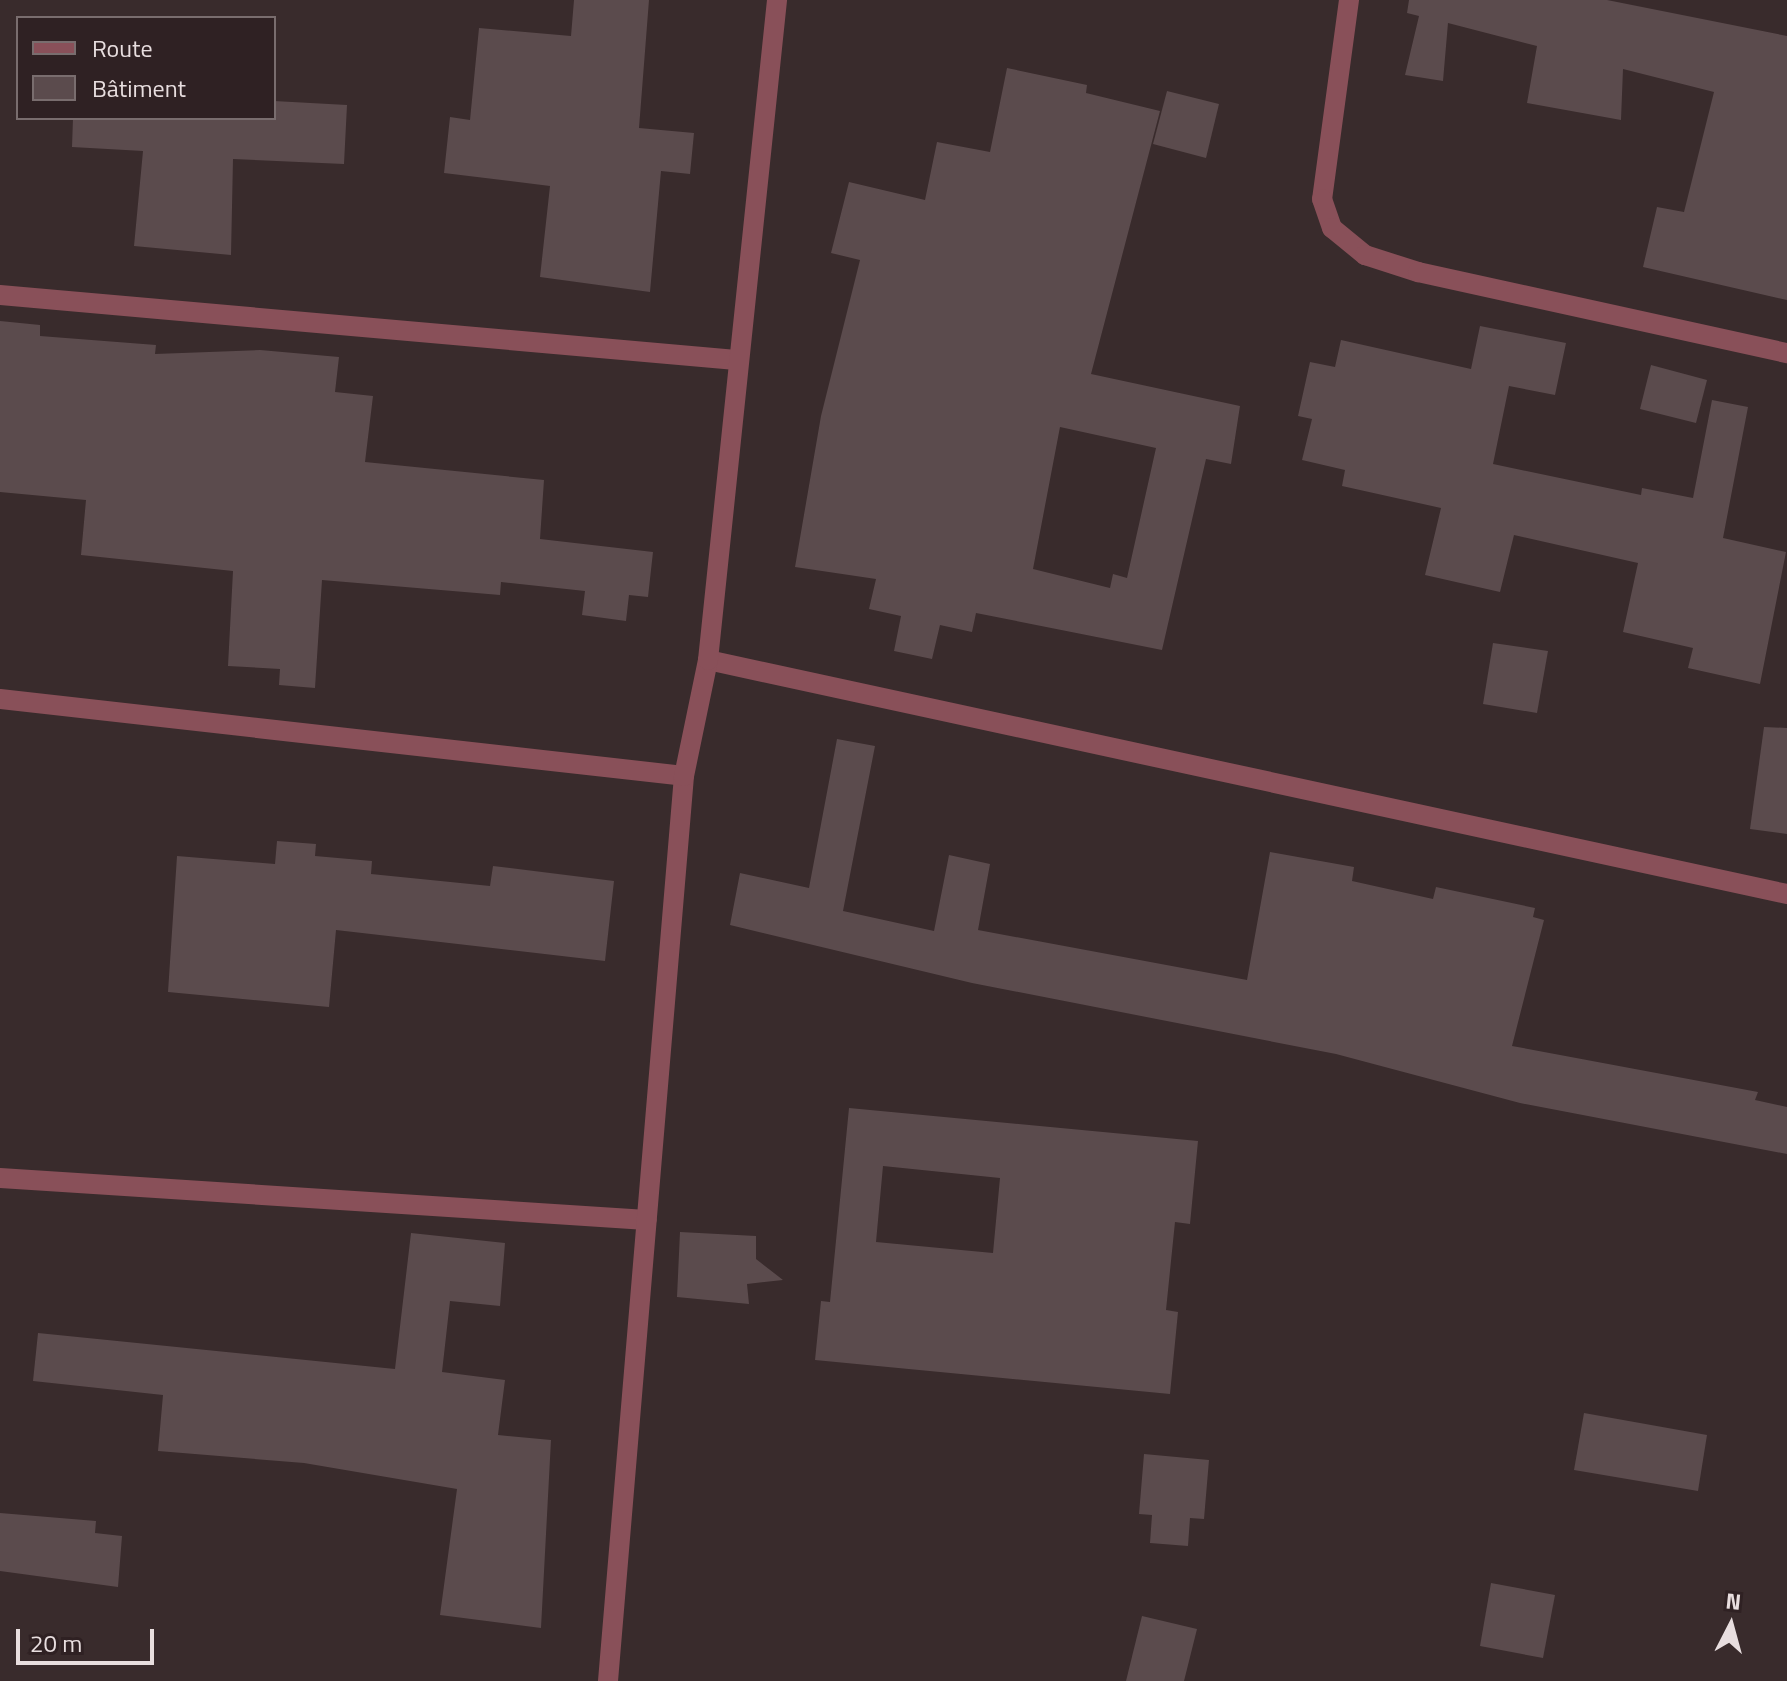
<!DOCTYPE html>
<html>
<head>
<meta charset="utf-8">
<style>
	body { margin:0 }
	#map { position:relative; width:1787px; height:1681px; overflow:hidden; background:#392b2c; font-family:"Titillium Web",sans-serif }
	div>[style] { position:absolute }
	.building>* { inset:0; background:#5b4b4d }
	.street>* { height:20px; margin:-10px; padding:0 10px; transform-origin:10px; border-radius:10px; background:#895059 }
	span { translate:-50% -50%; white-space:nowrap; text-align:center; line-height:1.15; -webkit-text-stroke:8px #2f2123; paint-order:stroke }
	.legend { position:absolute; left:16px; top:16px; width:260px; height:104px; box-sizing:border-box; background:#2f2123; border:2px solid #796d6e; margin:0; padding:10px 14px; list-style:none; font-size:24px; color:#e8dedf }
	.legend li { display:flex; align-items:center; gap:16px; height:40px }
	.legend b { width:40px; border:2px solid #796d6e }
	.north { position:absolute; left:1691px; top:1585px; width:80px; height:80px; -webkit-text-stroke:6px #2f2123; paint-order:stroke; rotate:6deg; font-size:22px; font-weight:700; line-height:32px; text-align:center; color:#e8dedf }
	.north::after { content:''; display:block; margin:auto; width:28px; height:36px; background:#e8dedf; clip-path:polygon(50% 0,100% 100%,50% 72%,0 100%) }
	.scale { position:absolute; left:16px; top:1629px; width:138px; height:36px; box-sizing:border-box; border:4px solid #e8dedf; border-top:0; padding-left:10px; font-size:24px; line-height:28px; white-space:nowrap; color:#e8dedf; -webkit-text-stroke:6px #2f2123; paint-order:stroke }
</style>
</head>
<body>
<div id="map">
	<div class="building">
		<i style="clip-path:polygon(574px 0,649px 0,639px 128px,694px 133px,690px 174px,661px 171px,650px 292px,540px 277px,550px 186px,444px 173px,450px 117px,470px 120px,479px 28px,571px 36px)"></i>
		<i style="clip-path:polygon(1409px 0,1607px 0,1787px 36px,1787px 300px,1643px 267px,1657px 207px,1684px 212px,1714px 92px,1623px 69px,1621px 120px,1527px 103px,1537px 46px,1448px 23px,1443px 81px,1405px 75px,1419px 16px,1407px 13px)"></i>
		<i style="clip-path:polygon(evenodd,1007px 68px,1087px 85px,1086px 93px,1160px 111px,1091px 374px,1240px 406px,1231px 464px,1206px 459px,1162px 650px,976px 613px,972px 632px,940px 625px,932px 659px,894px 651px,901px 616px,869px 609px,876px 579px,795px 567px,821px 416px,860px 260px,831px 253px,849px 182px,925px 200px,937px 142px,990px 152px,1007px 68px,1060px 427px,1156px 448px,1127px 578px,1113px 574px,1110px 588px,1033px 569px,1060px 427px)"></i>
		<i style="clip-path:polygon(1167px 91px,1219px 104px,1206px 158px,1153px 144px)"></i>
		<i style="clip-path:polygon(274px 101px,347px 105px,344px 164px,233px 159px,231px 255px,134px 246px,143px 151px,72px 147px,73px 118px,274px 118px)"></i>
		<i style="clip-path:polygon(0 321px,40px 325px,40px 336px,156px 345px,155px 354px,260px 350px,339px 357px,335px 392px,373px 396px,365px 462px,544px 480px,540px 539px,653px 552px,648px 597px,629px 595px,626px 621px,582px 615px,585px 591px,501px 582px,500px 595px,322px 580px,315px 688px,279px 685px,280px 669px,228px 666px,233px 571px,81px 555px,86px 500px,0 492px)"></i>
		<i style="clip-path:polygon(1480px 326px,1566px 343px,1555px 395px,1509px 386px,1493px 464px,1641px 495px,1642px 488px,1693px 498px,1712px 400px,1748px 407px,1723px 538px,1786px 552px,1760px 684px,1688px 668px,1693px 648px,1623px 632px,1638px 563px,1514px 535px,1500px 592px,1425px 575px,1441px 508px,1342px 486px,1345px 470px,1302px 460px,1312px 419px,1298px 416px,1310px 362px,1335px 367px,1341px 340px,1471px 369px)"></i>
		<i style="clip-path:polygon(1651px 365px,1707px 380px,1696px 423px,1640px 409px)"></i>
		<i style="clip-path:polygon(1493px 643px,1548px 651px,1537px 713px,1483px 704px)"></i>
		<i style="clip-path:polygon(1764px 727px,1787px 728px,1787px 834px,1750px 829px)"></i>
		<i style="clip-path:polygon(837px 739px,875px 746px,843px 911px,934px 931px,949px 855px,990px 864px,978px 930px,1247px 980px,1270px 852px,1354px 867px,1352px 881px,1433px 899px,1436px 887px,1535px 908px,1533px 917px,1544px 920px,1512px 1046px,1758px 1092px,1755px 1100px,1787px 1107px,1787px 1154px,1520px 1103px,1336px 1054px,972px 983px,730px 925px,740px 873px,809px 888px)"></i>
		<i style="clip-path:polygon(277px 841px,316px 844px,315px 856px,372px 861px,371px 874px,490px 886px,493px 866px,614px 881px,605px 961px,336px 930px,329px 1007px,168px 992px,177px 856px,275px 864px)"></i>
		<i style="clip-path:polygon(evenodd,849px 1108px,1198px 1141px,1190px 1224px,1175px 1222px,1166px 1310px,1178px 1312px,1170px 1394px,815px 1360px,821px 1301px,830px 1302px,849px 1108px,883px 1166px,1000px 1178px,993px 1253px,876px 1242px,883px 1166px)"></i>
		<i style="clip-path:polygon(680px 1232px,756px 1236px,756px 1259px,783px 1280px,747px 1284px,749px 1304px,677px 1297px)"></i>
		<i style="clip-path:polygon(411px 1233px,505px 1243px,500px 1306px,450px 1301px,442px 1372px,505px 1380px,498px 1435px,551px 1440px,541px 1628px,440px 1615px,457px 1489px,304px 1463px,158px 1451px,163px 1395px,33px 1381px,38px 1333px,395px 1369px)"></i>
		<i style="clip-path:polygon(1584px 1413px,1707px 1435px,1698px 1491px,1574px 1470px)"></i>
		<i style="clip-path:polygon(1144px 1454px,1209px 1460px,1204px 1519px,1190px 1518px,1188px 1546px,1150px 1543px,1152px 1515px,1139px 1514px)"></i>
		<i style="clip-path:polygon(0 1513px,96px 1521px,95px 1533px,122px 1536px,118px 1587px,0 1571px)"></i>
		<i style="clip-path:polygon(1491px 1583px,1555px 1595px,1543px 1658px,1480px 1646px)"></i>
		<i style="clip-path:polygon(1142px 1616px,1197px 1629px,1184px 1681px,1126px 1681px)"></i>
	</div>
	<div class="street">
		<i style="left:1349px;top:0;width:201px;rotate:97.7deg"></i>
		<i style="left:1322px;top:199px;width:31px;rotate:71deg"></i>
		<i style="left:1332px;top:228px;width:43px;rotate:39.3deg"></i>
		<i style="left:1365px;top:255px;width:56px;rotate:17.8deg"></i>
		<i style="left:1418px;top:272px;width:378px;rotate:12.4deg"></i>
		<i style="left:0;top:295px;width:739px;rotate:5.05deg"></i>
		<i style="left:708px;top:660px;width:1104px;rotate:12.24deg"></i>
		<i style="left:0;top:699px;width:688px;rotate:6.42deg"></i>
		<i style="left:0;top:1178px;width:648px;rotate:3.71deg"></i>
		<i style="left:608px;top:1681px;width:908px;rotate:-85.2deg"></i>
		<i style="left:684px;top:776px;width:118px;rotate:-78.3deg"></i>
		<i style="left:708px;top:660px;width:664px;rotate:-84.03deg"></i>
	</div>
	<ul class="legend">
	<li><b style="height:10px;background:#895059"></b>Route</li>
	<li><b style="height:22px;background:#5b4b4d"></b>Bâtiment</li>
	</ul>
	<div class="north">N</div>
	<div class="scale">20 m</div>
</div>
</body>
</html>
